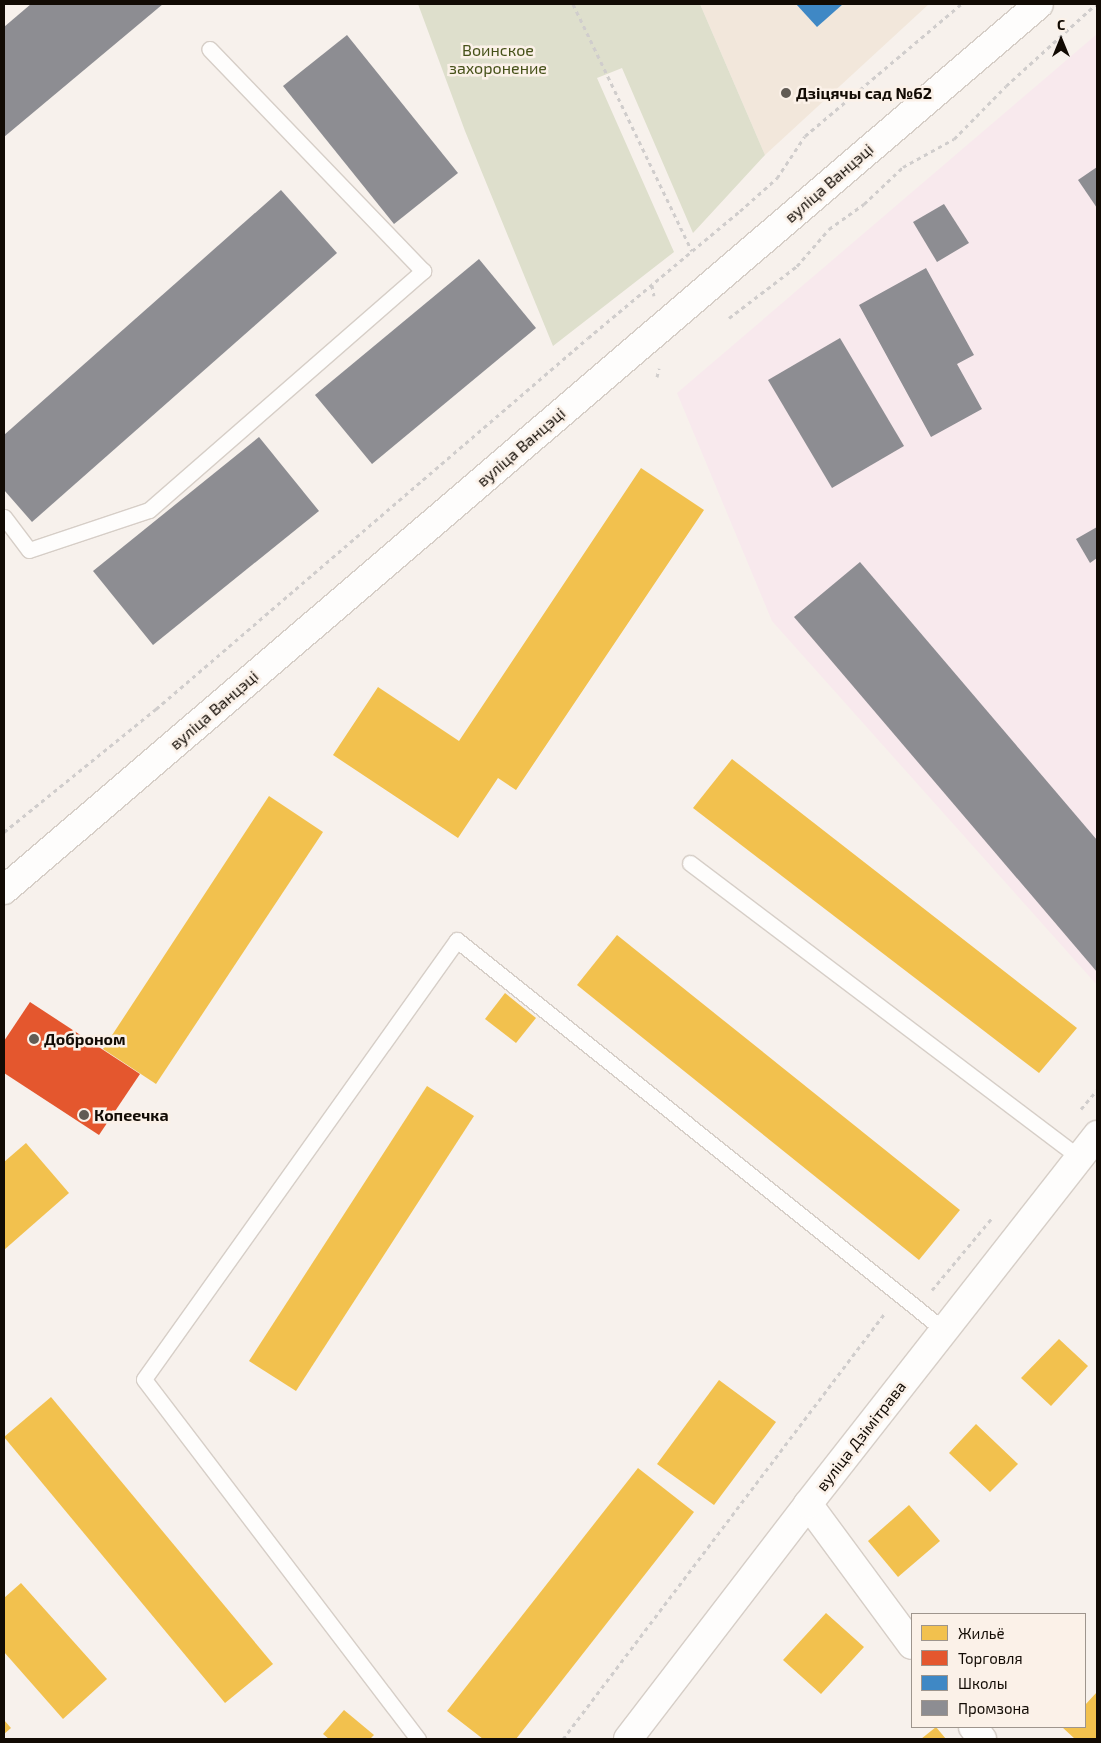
<!DOCTYPE html>
<html>
<head>
<meta charset="utf-8">
<style>
	body { margin:0 }
	#map { position:relative; width:1101px; height:1743px; overflow:hidden; background:#f7f1ec; font-family:"Exo 2",sans-serif }
	div>[style] { position:absolute }
	.industrial>* { inset:0; background:#f8e9ed }
	.education>* { inset:0; background:#f2e7db }
	.green>* { inset:0; background:#dedfcc }
	.homes>* { inset:0; background:#f2c14e }
	.shops>* { inset:0; background:#e4572e }
	.schools>* { inset:0; background:#3f88c5 }
	.industry>* { inset:0; background:#8d8d92 }
	.path>* { height:3px; margin-top:-1.5px; transform-origin:0; background:repeating-linear-gradient(90deg,#d0cdcc 0 4px,transparent 0 8px) }
	.roads { filter:drop-shadow(1px 0 #d6cec7) drop-shadow(-1px 0 #d6cec7) drop-shadow(0 1px #d6cec7) drop-shadow(0 -1px #d6cec7) }
	.service>* { height:15px; margin:-7.5px; padding:0 7.5px; transform-origin:7.5px; border-radius:7.5px; background:#fefdfc }
	.minor>* { height:28px; margin:-14px; padding:0 14px; transform-origin:14px; border-radius:14px; background:#fefdfc }
	.secondary>* { height:28px; margin:-14px; padding:0 14px; transform-origin:14px; border-radius:14px; background:#fefdfc }
	.dots>* { width:14px; height:14px; translate:-50% -50%; box-sizing:border-box; border:2px solid #fbf1e8; border-radius:50% }
	span { translate:-50% -50%; white-space:nowrap; text-align:center; line-height:1.15; -webkit-text-stroke:5px #fbf1e8; paint-order:stroke }
	.park-label { font-size:16px; color:#465119 }
	.poi-label { font-size:16px; color:#120b04; font-weight:700 }
	.left { translate:0 -50%; text-align:left }
	.street-label { font-size:16px; color:#120b04 }
	.frame { position:absolute; inset:0; border:5px solid #120b04; pointer-events:none }
	.legend { position:absolute; left:911px; top:1613px; width:175px; height:115px; box-sizing:border-box; background:#fbf1e8; border:1px solid #9e958d; margin:0; padding:6px 9px; list-style:none; font-size:15px; color:#120b04 }
	.legend li { display:flex; align-items:center; gap:10px; height:25px }
	.legend b { width:25px; border:1px solid #9e958d }
	.north { position:absolute; left:1036px; top:15px; width:50px; height:50px; -webkit-text-stroke:4px #fbf1e8; paint-order:stroke; rotate:0deg; font-size:14px; font-weight:700; line-height:20px; text-align:center; color:#120b04 }
	.north::after { content:''; display:block; margin:auto; width:18px; height:22px; background:#120b04; clip-path:polygon(50% 0,100% 100%,50% 72%,0 100%) }
</style>
</head>
<body>
<div id="map">
	<div class="industrial">
		<i style="clip-path:polygon(1097px 34px,1097px 985px,772px 621px,677px 393px)"></i>
	</div>
	<div class="education">
		<i style="clip-path:polygon(700px 4px,929px 4px,765px 155px)"></i>
	</div>
	<div class="green">
		<i style="clip-path:polygon(418px 4px,700px 4px,765px 155px,693px 233px,622px 68px,597px 78px,674px 252px,553px 346px,465px 131px)"></i>
	</div>
	<div class="homes">
		<i style="clip-path:polygon(641px 468px,704px 510px,516px 790px,498px 778px,458px 838px,333px 755px,378px 687px,459px 741px)"></i>
		<i style="clip-path:polygon(732px 759px,1077px 1028px,1039px 1073px,693px 808px)"></i>
		<i style="clip-path:polygon(269px 796px,323px 832px,156px 1084px,103px 1049px)"></i>
		<i style="clip-path:polygon(617px 935px,960px 1210px,919px 1260px,577px 985px)"></i>
		<i style="clip-path:polygon(505px 993px,536px 1018px,516px 1043px,485px 1019px)"></i>
		<i style="clip-path:polygon(427px 1086px,474px 1116px,296px 1391px,249px 1361px)"></i>
		<i style="clip-path:polygon(26px 1143px,69px 1193px,4px 1250px,4px 1162px)"></i>
		<i style="clip-path:polygon(1059px 1339px,1088px 1366px,1051px 1406px,1021px 1378px)"></i>
		<i style="clip-path:polygon(719px 1380px,776px 1422px,714px 1505px,657px 1464px)"></i>
		<i style="clip-path:polygon(51px 1397px,273px 1664px,225px 1703px,4px 1437px)"></i>
		<i style="clip-path:polygon(976px 1424px,1018px 1464px,990px 1492px,949px 1453px)"></i>
		<i style="clip-path:polygon(638px 1468px,694px 1512px,516px 1739px,483px 1739px,447px 1711px)"></i>
		<i style="clip-path:polygon(909px 1505px,940px 1541px,898px 1577px,868px 1541px)"></i>
		<i style="clip-path:polygon(21px 1583px,107px 1679px,63px 1719px,4px 1652px,4px 1598px)"></i>
		<i style="clip-path:polygon(826px 1613px,864px 1647px,821px 1694px,783px 1660px)"></i>
		<i style="clip-path:polygon(1097px 1692px,1097px 1739px,1075px 1739px,1062px 1727px,1085px 1727px,1085px 1705px)"></i>
		<i style="clip-path:polygon(344px 1710px,374px 1735px,370px 1739px,329px 1739px,323px 1734px)"></i>
		<i style="clip-path:polygon(4px 1720px,11px 1728px,4px 1734px)"></i>
		<i style="clip-path:polygon(936px 1727px,946px 1739px,921px 1739px)"></i>
	</div>
	<div class="shops">
		<i style="clip-path:polygon(30px 1002px,140px 1074px,99px 1135px,4px 1073px,4px 1041px)"></i>
	</div>
	<div class="schools">
		<i style="clip-path:polygon(796px 4px,843px 4px,817px 27px)"></i>
	</div>
	<div class="industry">
		<i style="clip-path:polygon(31px 4px,163px 4px,4px 137px,4px 27px)"></i>
		<i style="clip-path:polygon(347px 35px,458px 173px,394px 224px,283px 86px)"></i>
		<i style="clip-path:polygon(1097px 167px,1097px 208px,1078px 180px)"></i>
		<i style="clip-path:polygon(281px 190px,337px 253px,32px 522px,4px 490px,4px 435px)"></i>
		<i style="clip-path:polygon(944px 204px,969px 243px,937px 262px,913px 222px)"></i>
		<i style="clip-path:polygon(479px 259px,536px 328px,372px 464px,315px 395px)"></i>
		<i style="clip-path:polygon(926px 268px,974px 355px,957px 364px,982px 409px,931px 437px,859px 305px)"></i>
		<i style="clip-path:polygon(840px 338px,904px 446px,832px 488px,768px 380px)"></i>
		<i style="clip-path:polygon(259px 437px,319px 511px,153px 645px,93px 571px)"></i>
		<i style="clip-path:polygon(1097px 527px,1097px 558px,1090px 563px,1076px 539px)"></i>
		<i style="clip-path:polygon(860px 562px,1097px 840px,1097px 972px,794px 617px)"></i>
	</div>
	<div class="path">
		<i style="left:573px;top:4px;width:274px;rotate:64.3deg"></i>
		<i style="left:652px;top:285px;width:11px;rotate:80deg"></i>
		<i style="left:729px;top:318px;width:86px;rotate:-37.4deg"></i>
		<i style="left:797px;top:266px;width:49px;rotate:-49.1deg"></i>
		<i style="left:829px;top:229px;width:43px;rotate:-35.5deg"></i>
		<i style="left:864px;top:204px;width:54px;rotate:-43.5deg"></i>
		<i style="left:903px;top:167px;width:58px;rotate:-28.8deg"></i>
		<i style="left:954px;top:139px;width:74px;rotate:-45.5deg"></i>
		<i style="left:1006px;top:86px;width:122px;rotate:-42.3deg"></i>
		<i style="left:657px;top:377px;width:9px;rotate:-77deg"></i>
		<i style="left:4px;top:832px;width:196px;rotate:-39deg"></i>
		<i style="left:156px;top:709px;width:569px;rotate:-40.66deg"></i>
		<i style="left:588px;top:338px;width:198px;rotate:-39.9deg"></i>
		<i style="left:740px;top:211px;width:50px;rotate:-41.7deg"></i>
		<i style="left:777px;top:178px;width:50px;rotate:-56.3deg"></i>
		<i style="left:805px;top:136px;width:204px;rotate:-40.2deg"></i>
		<i style="left:1081px;top:1109px;width:25px;rotate:-50deg"></i>
		<i style="left:932px;top:1290px;width:94px;rotate:-50.2deg"></i>
		<i style="left:563px;top:1739px;width:534px;rotate:-52.92deg"></i>
	</div>
	<div class="roads">
		<div class="service">
			<i style="left:4px;top:517px;width:41px;rotate:52.9deg"></i>
			<i style="left:29px;top:550px;width:126px;rotate:-18.4deg"></i>
			<i style="left:149px;top:510px;width:364px;rotate:-41.1deg"></i>
			<i style="left:423px;top:271px;width:308px;rotate:-133.9deg"></i>
			<i style="left:690px;top:863px;width:488px;rotate:37.1deg"></i>
			<i style="left:418px;top:1739px;width:452px;rotate:-127.3deg"></i>
			<i style="left:144px;top:1379px;width:539px;rotate:-54.51deg"></i>
			<i style="left:457px;top:940px;width:624px;rotate:38.69deg"></i>
		</div>
		<div class="minor">
			<i style="left:808px;top:1504px;width:175px;rotate:53.6deg"></i>
			<i style="left:973px;top:1727px;width:15px;rotate:53deg"></i>
			<i style="left:628px;top:1739px;width:296px;rotate:-52.5deg"></i>
			<i style="left:808px;top:1504px;width:469px;rotate:-51.9deg"></i>
		</div>
		<div class="secondary">
			<i style="left:4px;top:890px;width:1362px;rotate:-40.56deg"></i>
		</div>
	</div>
	<div class="dots">
		<i style="left:786px;top:93px;background:#625c55"></i>
		<i style="left:34px;top:1039px;background:#625c55"></i>
		<i style="left:84px;top:1115px;background:#625c55"></i>
	</div>
	<div class="park-label">
		<span style="left:498px;top:59px">Воинское<br>захоронение</span>
	</div>
	<div class="poi-label">
		<span class="left" style="left:796px;top:93px">Дзіцячы сад №62</span>
		<span class="left" style="left:44px;top:1039px">Доброном</span>
		<span class="left" style="left:94px;top:1115px">Копеечка</span>
	</div>
	<div class="street-label">
		<span style="left:829px;top:183px;rotate:-41deg">вуліца Ванцэці</span>
		<span style="left:521px;top:447px;rotate:-41deg">вуліца Ванцэці</span>
		<span style="left:214px;top:710px;rotate:-41deg">вуліца Ванцэці</span>
		<span style="left:861px;top:1436px;rotate:-52deg">вуліца Дзімітрава</span>
	</div>
	<div class="frame"></div>
	<ul class="legend">
	<li><b style="height:14px;background:#f2c14e"></b>Жильё</li>
	<li><b style="height:14px;background:#e4572e"></b>Торговля</li>
	<li><b style="height:14px;background:#3f88c5"></b>Школы</li>
	<li><b style="height:14px;background:#8d8d92"></b>Промзона</li>
	</ul>
	<div class="north">С</div>
</div>
</body>
</html>
